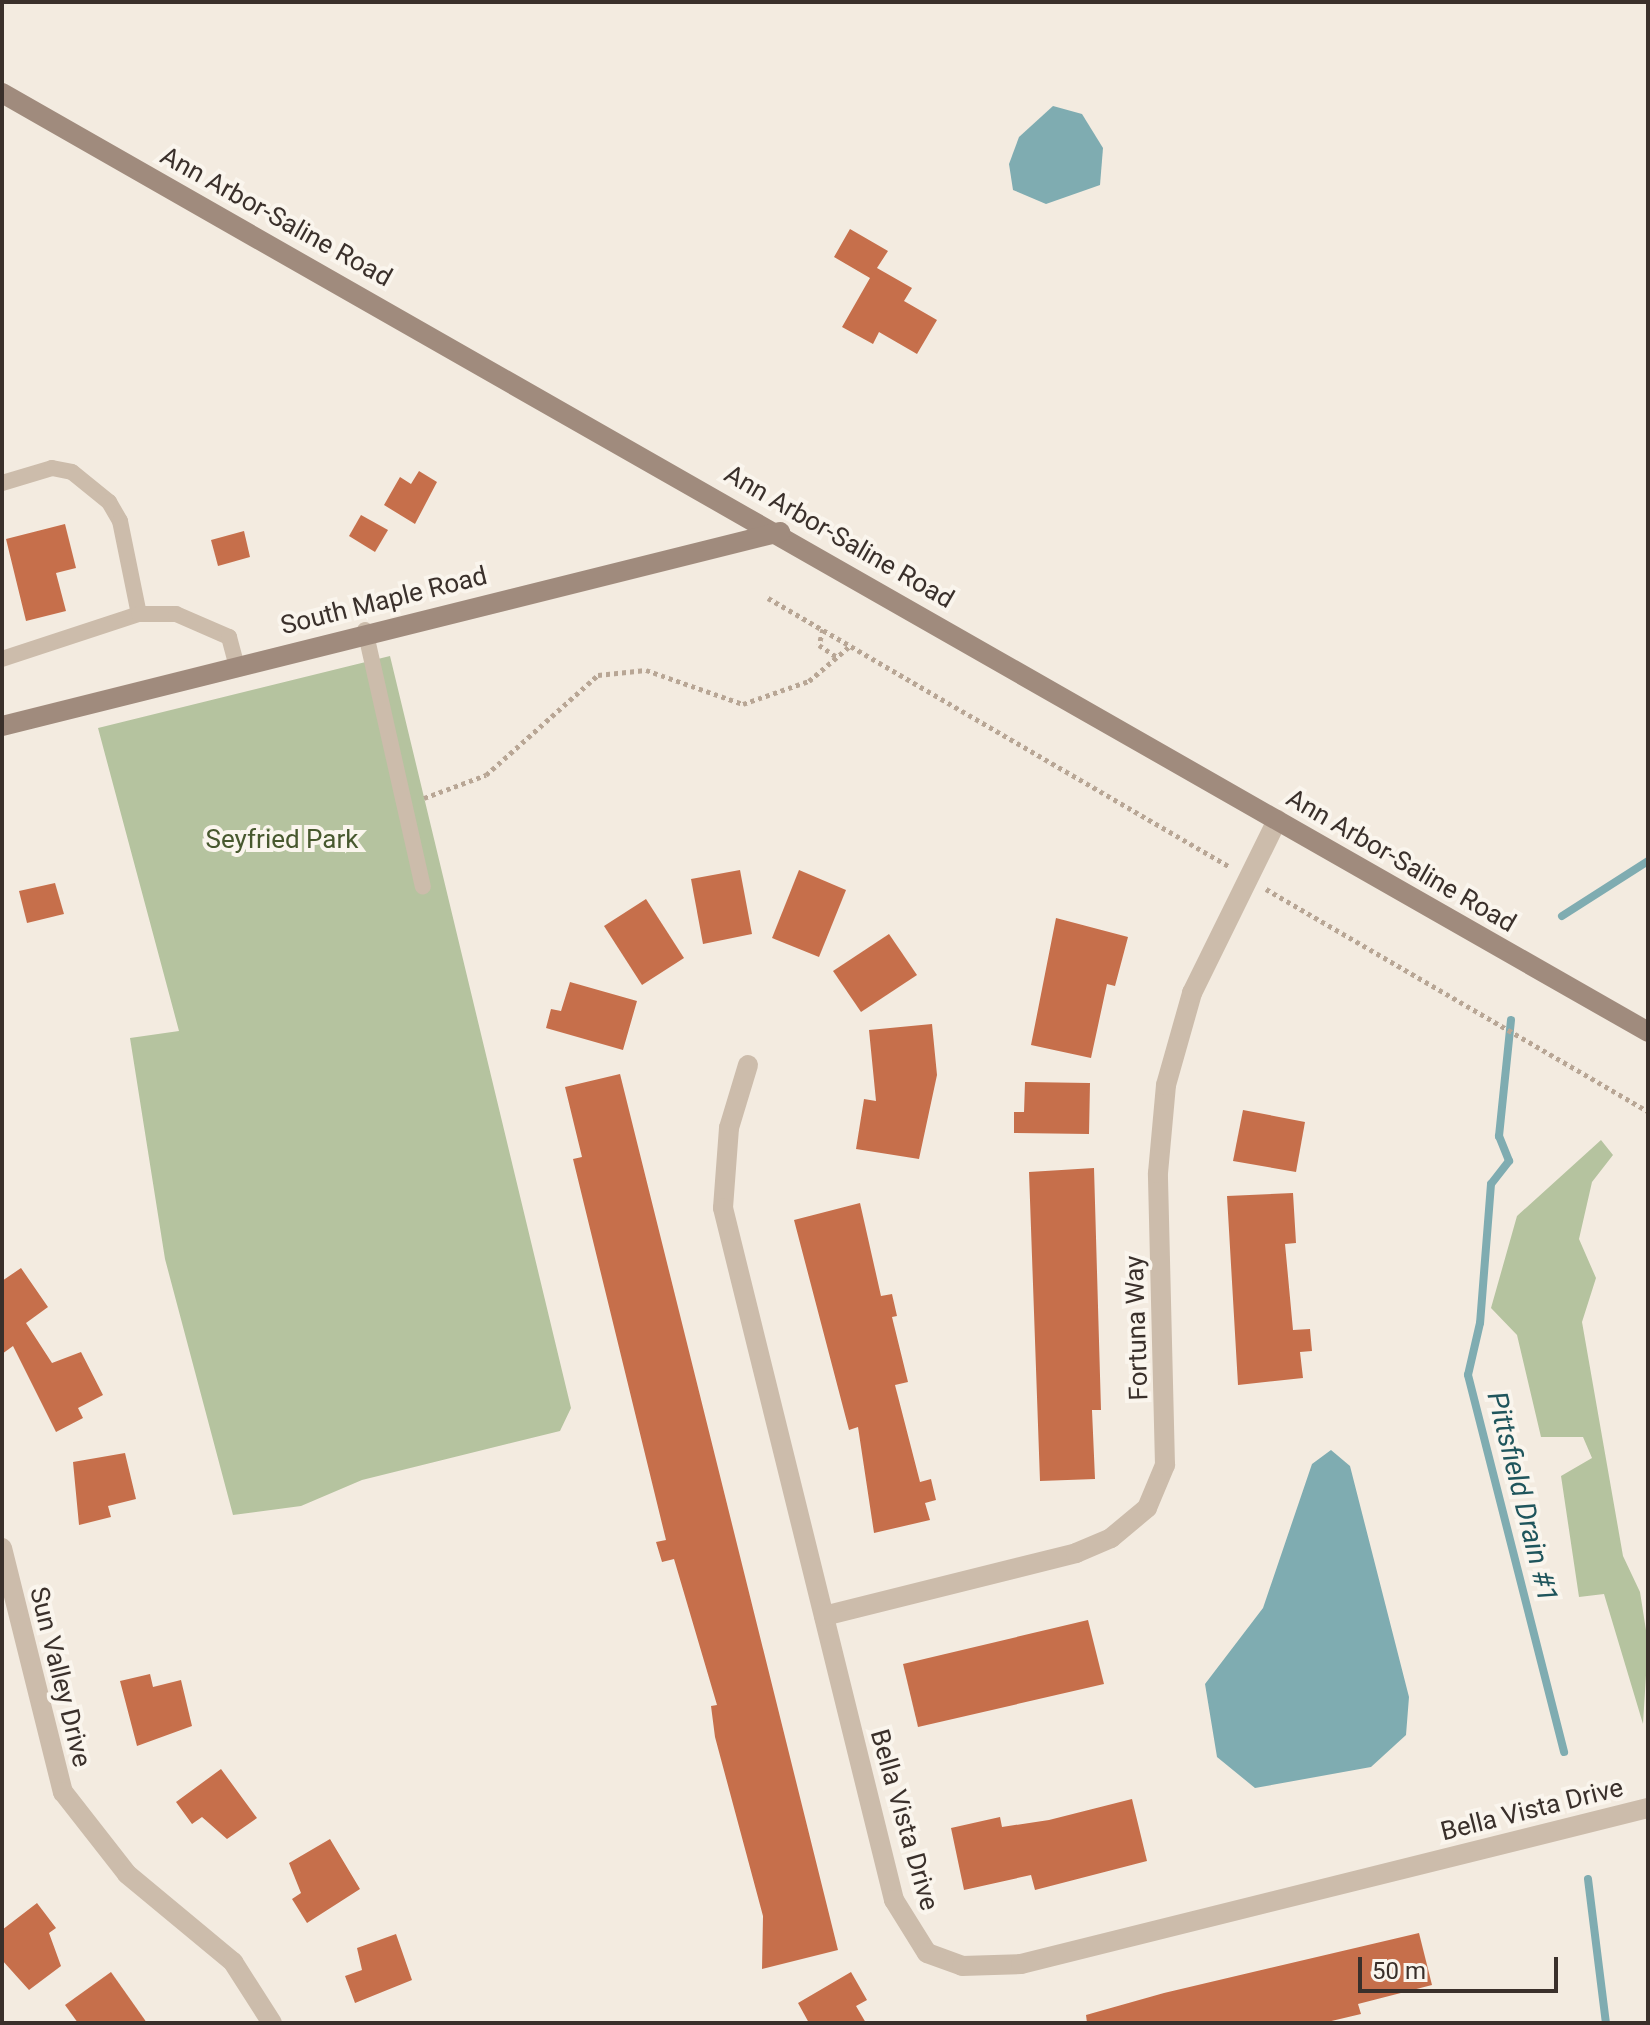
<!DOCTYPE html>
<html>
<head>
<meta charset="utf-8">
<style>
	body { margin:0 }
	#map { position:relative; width:1650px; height:2025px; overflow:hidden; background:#f3ebe0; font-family:Roboto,sans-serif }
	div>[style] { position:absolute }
	.green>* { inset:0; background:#b5c39f }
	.water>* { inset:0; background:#7facb1 }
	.stream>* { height:8px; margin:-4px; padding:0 4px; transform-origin:4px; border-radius:4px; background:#7facb1 }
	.building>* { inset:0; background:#c66f4b }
	.path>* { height:5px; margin-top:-2.5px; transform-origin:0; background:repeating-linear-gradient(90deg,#b8a695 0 4px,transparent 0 8px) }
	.lane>* { height:16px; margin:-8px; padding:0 8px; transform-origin:8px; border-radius:8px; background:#ccbcab }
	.street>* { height:20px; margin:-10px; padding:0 10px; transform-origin:10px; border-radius:10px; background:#ccbcab }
	.secondary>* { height:20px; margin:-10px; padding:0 10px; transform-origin:10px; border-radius:10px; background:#a08b7d }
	span { translate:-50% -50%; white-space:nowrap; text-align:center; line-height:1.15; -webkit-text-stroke:8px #faf5ed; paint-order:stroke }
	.street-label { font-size:26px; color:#3a302b }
	.park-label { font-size:26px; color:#47582e }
	.water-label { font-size:28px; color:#1f555c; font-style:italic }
	.frame { position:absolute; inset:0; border:4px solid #3a302b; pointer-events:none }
	.scale { position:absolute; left:1358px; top:1957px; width:200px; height:36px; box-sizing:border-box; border:4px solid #3a302b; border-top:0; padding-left:10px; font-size:24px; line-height:28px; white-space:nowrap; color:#3a302b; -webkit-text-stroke:6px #faf5ed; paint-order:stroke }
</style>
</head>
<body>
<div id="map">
	<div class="green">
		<i style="clip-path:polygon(390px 656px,571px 1408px,560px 1431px,362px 1480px,301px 1506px,233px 1515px,165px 1259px,130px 1038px,179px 1031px,98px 728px)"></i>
		<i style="clip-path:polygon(1601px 1140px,1613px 1155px,1592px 1182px,1579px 1239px,1596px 1278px,1582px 1322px,1623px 1556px,1640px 1592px,1648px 1643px,1643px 1724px,1604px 1594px,1579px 1597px,1561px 1476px,1592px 1458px,1583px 1437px,1541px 1437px,1517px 1335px,1491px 1308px,1517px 1216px)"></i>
	</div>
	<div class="water">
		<i style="clip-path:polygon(1053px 106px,1082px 114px,1103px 148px,1100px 185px,1046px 204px,1013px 190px,1009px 164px,1019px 137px)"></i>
		<i style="clip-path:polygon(1331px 1450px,1350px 1466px,1409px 1697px,1406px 1735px,1371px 1767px,1255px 1788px,1217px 1757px,1205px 1684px,1263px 1608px,1312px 1464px)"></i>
	</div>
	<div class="stream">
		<i style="left:1562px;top:916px;width:102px;rotate:-32.6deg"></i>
		<i style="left:1511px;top:1020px;width:117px;rotate:95.9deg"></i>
		<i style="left:1499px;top:1136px;width:27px;rotate:68deg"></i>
		<i style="left:1509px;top:1161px;width:29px;rotate:128deg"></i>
		<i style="left:1491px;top:1184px;width:139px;rotate:94.5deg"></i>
		<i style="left:1480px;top:1323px;width:53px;rotate:103deg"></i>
		<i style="left:1468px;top:1375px;width:389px;rotate:75.7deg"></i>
		<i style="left:1588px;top:1879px;width:145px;rotate:82.9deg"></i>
	</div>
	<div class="building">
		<i style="clip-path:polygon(850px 229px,888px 251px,877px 268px,912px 288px,904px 301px,937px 320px,917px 354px,879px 332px,873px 344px,842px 327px,870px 278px,834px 257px)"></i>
		<i style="clip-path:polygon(419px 471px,437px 482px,415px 524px,384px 505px,400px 477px,411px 484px)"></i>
		<i style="clip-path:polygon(361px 515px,388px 530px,375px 552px,349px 536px)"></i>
		<i style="clip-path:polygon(65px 524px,76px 568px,56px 573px,66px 611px,26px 621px,6px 539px)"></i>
		<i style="clip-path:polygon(244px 531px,250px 557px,218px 566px,211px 540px)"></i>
		<i style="clip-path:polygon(740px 870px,752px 934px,703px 944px,691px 879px)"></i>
		<i style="clip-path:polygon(799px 870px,846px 890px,819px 957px,772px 938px)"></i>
		<i style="clip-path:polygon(55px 883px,64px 914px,27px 923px,19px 891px)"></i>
		<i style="clip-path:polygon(646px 899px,684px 958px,642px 985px,604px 926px)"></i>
		<i style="clip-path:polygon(1056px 918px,1128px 937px,1115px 986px,1107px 984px,1091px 1058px,1031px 1045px)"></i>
		<i style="clip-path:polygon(889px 934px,917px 975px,861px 1012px,833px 971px)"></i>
		<i style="clip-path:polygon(570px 982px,637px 1001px,623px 1050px,546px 1028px,551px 1009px,561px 1011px)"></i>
		<i style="clip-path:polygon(932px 1024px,937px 1075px,919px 1159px,856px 1149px,864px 1099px,876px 1101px,869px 1030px)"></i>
		<i style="clip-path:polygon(620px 1074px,838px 1950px,762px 1969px,763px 1916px,715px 1737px,711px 1706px,717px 1705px,674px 1559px,662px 1562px,656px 1542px,666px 1540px,573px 1159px,582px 1157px,565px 1087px)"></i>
		<i style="clip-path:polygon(1025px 1082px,1090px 1083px,1089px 1134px,1014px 1133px,1014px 1112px,1024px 1112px)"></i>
		<i style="clip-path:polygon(1243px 1110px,1305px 1122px,1296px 1172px,1233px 1161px)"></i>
		<i style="clip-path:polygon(1094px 1168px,1101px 1410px,1092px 1410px,1095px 1479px,1040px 1481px,1029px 1172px)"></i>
		<i style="clip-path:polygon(1293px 1193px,1296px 1243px,1285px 1244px,1293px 1330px,1310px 1329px,1312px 1351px,1300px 1352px,1303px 1378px,1238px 1385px,1227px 1196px)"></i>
		<i style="clip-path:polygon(860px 1203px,881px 1296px,892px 1294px,897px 1316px,892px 1317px,908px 1382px,895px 1385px,920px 1482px,931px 1479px,936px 1500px,925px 1503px,930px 1520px,874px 1533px,858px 1427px,849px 1430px,794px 1220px)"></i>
		<i style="clip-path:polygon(21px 1268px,48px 1307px,26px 1323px,52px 1363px,81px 1352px,103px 1395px,78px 1408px,83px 1418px,56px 1432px,13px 1346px,2px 1354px,2px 1281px)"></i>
		<i style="clip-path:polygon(125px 1453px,136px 1499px,108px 1506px,111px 1517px,79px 1525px,73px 1462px)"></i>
		<i style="clip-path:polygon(1088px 1620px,1104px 1684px,918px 1727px,903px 1664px)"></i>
		<i style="clip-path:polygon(150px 1674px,153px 1687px,181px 1680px,192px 1726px,137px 1746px,120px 1681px)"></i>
		<i style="clip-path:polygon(221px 1769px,257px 1818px,227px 1839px,202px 1817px,192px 1824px,176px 1802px)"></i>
		<i style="clip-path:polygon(1132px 1799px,1147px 1861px,1035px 1890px,1031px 1875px,964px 1890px,951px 1828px,1000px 1817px,1002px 1827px,1049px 1820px)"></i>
		<i style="clip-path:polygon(330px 1839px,360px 1889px,307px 1923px,292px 1899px,301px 1893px,289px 1863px)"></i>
		<i style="clip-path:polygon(37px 1903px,56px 1928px,49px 1933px,61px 1966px,29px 1990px,2px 1960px,2px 1930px)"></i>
		<i style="clip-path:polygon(1419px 1933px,1432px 1985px,1358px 2004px,1361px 2014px,1323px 2023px,1087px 2023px,1086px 2015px,1164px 1993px)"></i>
		<i style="clip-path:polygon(396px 1934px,412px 1980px,355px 2003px,345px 1976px,362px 1970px,357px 1948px)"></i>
		<i style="clip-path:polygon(111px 1972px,147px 2023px,78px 2023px,65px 2005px)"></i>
		<i style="clip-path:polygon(851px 1972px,867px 2000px,856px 2006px,866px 2023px,809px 2023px,798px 2003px)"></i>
	</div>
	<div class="path">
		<i style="left:768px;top:598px;width:535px;rotate:30.21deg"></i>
		<i style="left:823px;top:629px;width:16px;rotate:104deg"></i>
		<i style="left:819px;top:645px;width:23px;rotate:34deg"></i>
		<i style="left:424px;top:798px;width:66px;rotate:-20.4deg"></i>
		<i style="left:486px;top:775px;width:150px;rotate:-41.8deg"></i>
		<i style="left:598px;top:675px;width:48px;rotate:-5.9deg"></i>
		<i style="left:646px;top:670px;width:103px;rotate:19.3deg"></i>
		<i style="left:743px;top:704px;width:70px;rotate:-19.2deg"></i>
		<i style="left:809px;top:681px;width:54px;rotate:-40.5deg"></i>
		<i style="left:1266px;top:889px;width:442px;rotate:30.2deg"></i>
	</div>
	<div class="lane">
		<i style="left:2px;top:483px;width:52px;rotate:-16.7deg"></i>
		<i style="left:52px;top:468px;width:20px;rotate:11deg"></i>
		<i style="left:72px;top:472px;width:48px;rotate:39deg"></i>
		<i style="left:109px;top:502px;width:22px;rotate:60deg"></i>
		<i style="left:120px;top:521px;width:95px;rotate:78.5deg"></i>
		<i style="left:365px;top:630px;width:263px;rotate:77.3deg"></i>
		<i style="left:2px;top:659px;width:144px;rotate:-18.2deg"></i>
		<i style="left:139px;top:614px;width:37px"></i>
		<i style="left:176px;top:614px;width:58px;rotate:23.5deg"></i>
		<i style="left:229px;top:637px;width:30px;rotate:75deg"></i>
	</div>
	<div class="street">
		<i style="left:748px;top:1065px;width:66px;rotate:106.8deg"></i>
		<i style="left:729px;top:1128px;width:80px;rotate:94.3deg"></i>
		<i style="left:723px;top:1208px;width:713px;rotate:76.12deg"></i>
		<i style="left:894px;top:1900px;width:62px;rotate:58.1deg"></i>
		<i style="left:927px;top:1953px;width:37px;rotate:20deg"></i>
		<i style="left:962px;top:1966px;width:59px;rotate:-1.9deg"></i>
		<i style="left:1021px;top:1964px;width:646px;rotate:-13.97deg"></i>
		<i style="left:2px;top:1548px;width:252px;rotate:76deg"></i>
		<i style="left:63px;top:1792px;width:104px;rotate:52deg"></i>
		<i style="left:127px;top:1874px;width:138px;rotate:39.7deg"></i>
		<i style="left:233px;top:1962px;width:72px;rotate:57.4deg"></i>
		<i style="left:824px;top:1616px;width:260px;rotate:-14deg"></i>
		<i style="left:1076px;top:1553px;width:38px;rotate:-23deg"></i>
		<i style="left:1111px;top:1538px;width:47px;rotate:-39.8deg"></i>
		<i style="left:1147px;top:1508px;width:47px;rotate:-67.3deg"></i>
		<i style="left:1165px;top:1465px;width:292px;rotate:-91.4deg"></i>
		<i style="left:1158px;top:1173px;width:88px;rotate:-84.8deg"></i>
		<i style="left:1166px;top:1085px;width:96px;rotate:-74.2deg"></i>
		<i style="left:1192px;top:993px;width:193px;rotate:-63.8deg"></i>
	</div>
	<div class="secondary">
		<i style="left:2px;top:93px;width:1895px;rotate:29.7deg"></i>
		<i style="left:2px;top:726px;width:802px;rotate:-14deg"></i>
	</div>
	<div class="street-label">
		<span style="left:276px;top:217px;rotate:29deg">Ann Arbor-Saline Road</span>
		<span style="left:839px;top:537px;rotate:30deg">Ann Arbor-Saline Road</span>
		<span style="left:384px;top:601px;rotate:-14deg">South Maple Road</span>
		<span style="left:1401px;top:861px;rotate:30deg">Ann Arbor-Saline Road</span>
		<span style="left:1137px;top:1328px;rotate:-92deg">Fortuna Way</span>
		<span style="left:60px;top:1677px;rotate:76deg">Sun Valley Drive</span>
		<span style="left:1532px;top:1810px;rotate:-14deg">Bella Vista Drive</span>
		<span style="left:904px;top:1820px;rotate:74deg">Bella Vista Drive</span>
	</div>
	<div class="park-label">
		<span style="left:282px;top:840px">Seyfried Park</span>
	</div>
	<div class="water-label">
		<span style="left:1522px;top:1497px;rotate:76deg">Pittsfield Drain #1</span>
	</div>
	<div class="frame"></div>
	<div class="scale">50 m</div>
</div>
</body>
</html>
